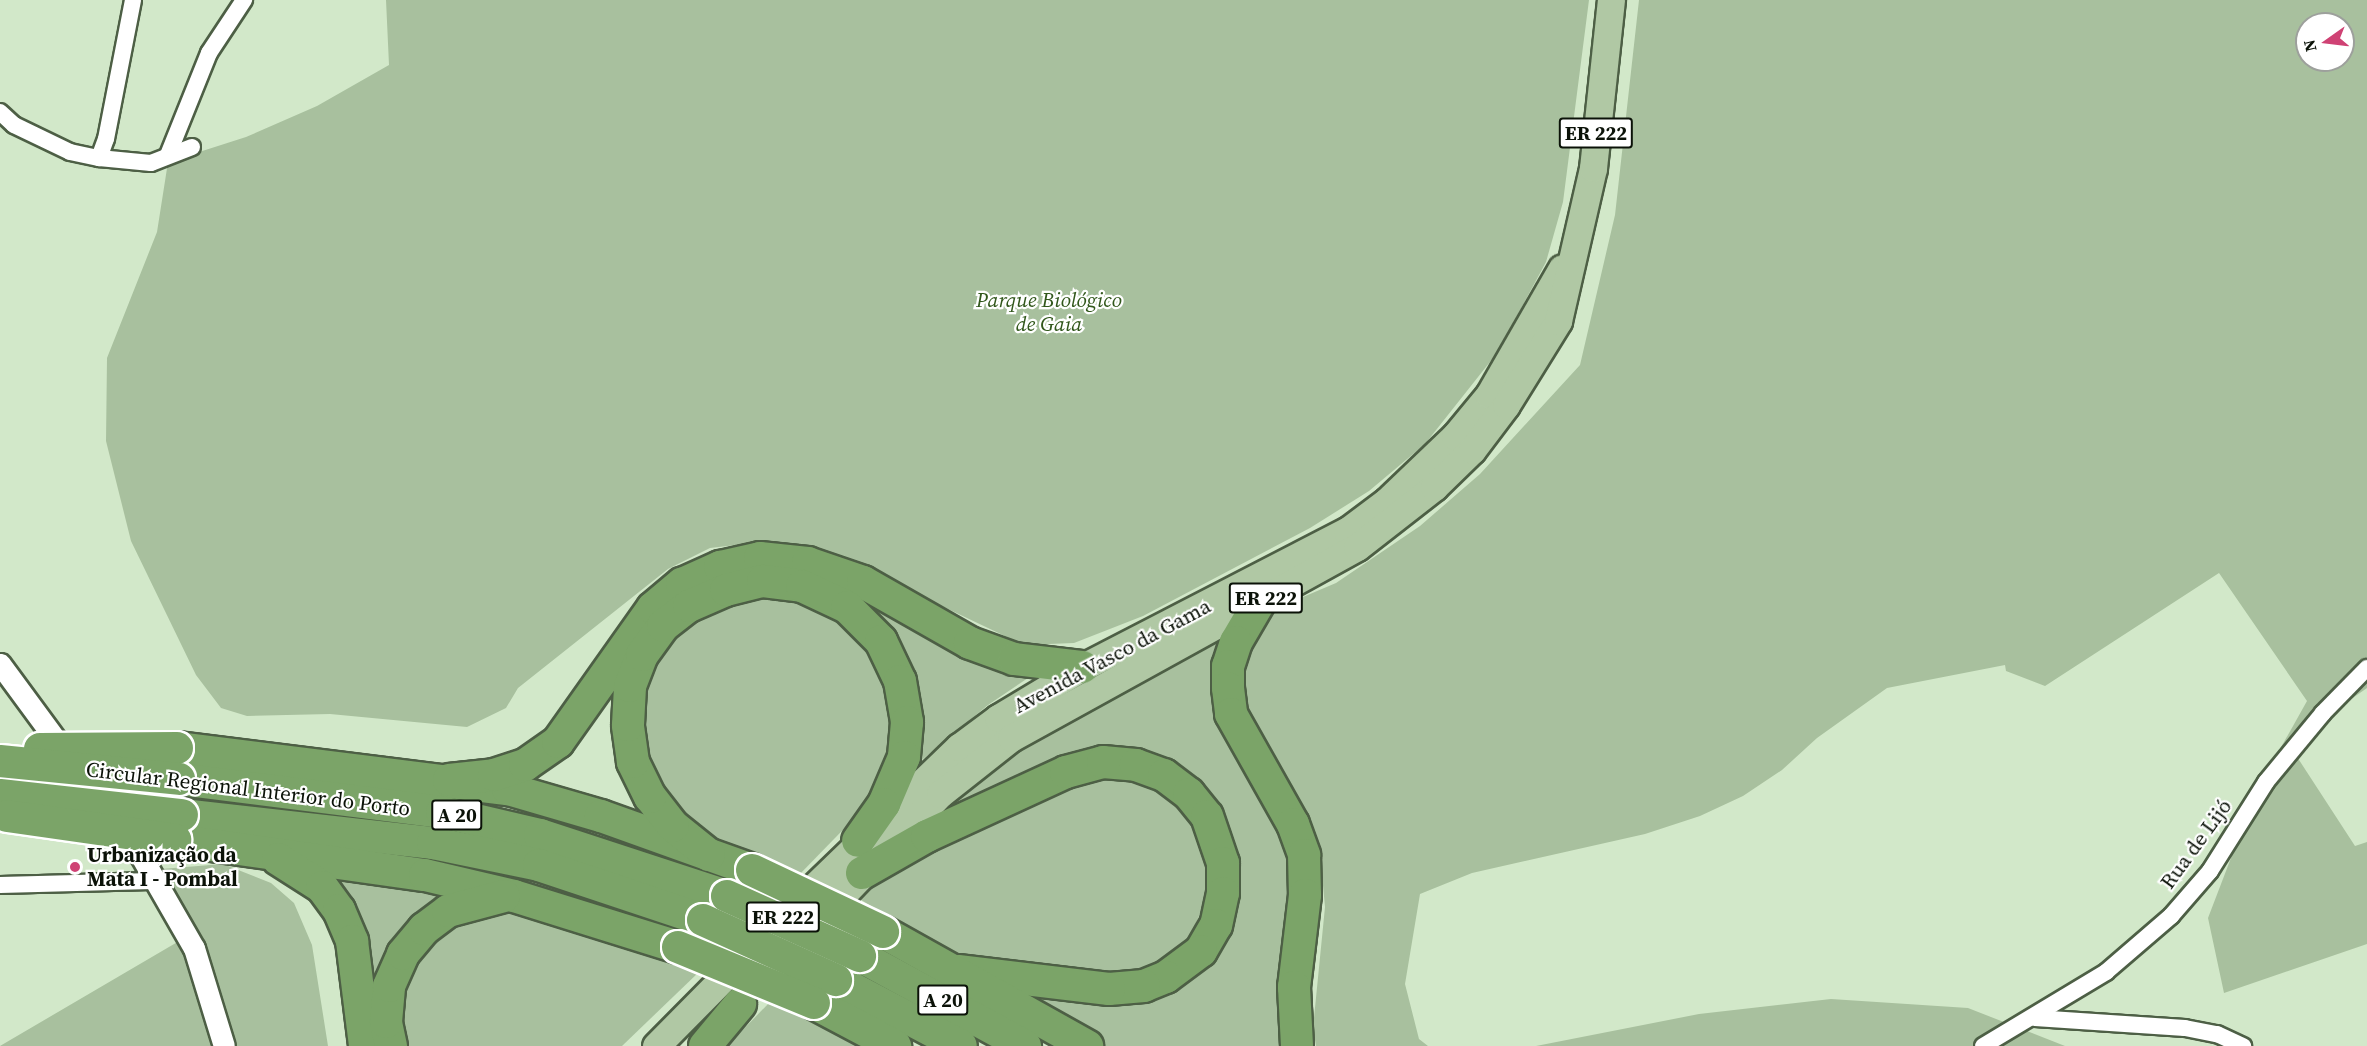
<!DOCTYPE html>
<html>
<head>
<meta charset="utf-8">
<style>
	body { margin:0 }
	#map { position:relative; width:2367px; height:1046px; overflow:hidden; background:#d2e8c9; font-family:"Source Serif 4",serif }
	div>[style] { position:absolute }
	.green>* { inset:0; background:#a8c09e }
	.roads { filter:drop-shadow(2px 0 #4d5f45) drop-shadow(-2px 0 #4d5f45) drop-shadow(0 2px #4d5f45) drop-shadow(0 -2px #4d5f45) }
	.minor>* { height:16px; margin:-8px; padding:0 8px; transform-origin:8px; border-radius:8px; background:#fff }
	.tertiary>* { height:21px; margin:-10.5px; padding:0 10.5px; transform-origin:10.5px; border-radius:10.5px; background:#fff }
	.primary>* { height:27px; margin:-13.5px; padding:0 13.5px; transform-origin:13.5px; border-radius:13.5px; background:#b0c8a4 }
	.motorway>* { height:32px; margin:-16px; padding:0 16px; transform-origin:16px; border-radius:16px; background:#7ba468 }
	.bridges { filter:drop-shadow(2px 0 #fff) drop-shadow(-2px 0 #fff) drop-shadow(0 2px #fff) drop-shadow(0 -2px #fff) }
	.motorway-bridge>* { height:32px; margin:-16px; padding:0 16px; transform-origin:16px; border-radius:16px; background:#7ba468 }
	.dots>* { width:16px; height:16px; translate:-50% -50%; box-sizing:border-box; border:3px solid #fff; border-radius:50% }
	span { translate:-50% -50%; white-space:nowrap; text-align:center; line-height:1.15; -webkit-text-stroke:4.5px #fff; paint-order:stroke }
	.shield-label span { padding:2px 4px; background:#fff; border:2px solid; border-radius:4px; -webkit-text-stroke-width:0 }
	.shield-label { font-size:20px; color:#0b1208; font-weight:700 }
	.park-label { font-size:21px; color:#31571b; font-style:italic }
	.street-label { font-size:21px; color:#0b1208 }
	.poi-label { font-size:21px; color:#0b1208; font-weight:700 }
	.left { translate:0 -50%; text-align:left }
	.north { position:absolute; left:2295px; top:12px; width:60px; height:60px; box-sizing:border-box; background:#fff; border:2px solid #9da09c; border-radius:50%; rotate:256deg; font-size:16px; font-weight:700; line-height:24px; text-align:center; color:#0b1208 }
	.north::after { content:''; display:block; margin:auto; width:21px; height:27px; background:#cf4274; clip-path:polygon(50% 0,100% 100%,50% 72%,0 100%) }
</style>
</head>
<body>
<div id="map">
	<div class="green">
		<i style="clip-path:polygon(386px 0,1589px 0,1563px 202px,1546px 262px,1497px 353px,1425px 444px,1369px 491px,1310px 528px,1143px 616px,1074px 643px,1024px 645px,847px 561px,771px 541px,710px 548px,668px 569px,518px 688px,506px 708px,467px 727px,330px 714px,247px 716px,221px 708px,196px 675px,131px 541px,106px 441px,107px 358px,157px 232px,168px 162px,246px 137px,317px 106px,389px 65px)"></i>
		<i style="clip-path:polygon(evenodd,1639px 0,2367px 0,2367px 688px,2288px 743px,2355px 846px,2367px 842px,2367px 944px,2224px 993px,2208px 918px,2257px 790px,2307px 701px,2219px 573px,2045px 686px,2006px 671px,2005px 665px,1887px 688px,1817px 738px,1782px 770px,1743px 796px,1700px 816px,1645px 834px,1472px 873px,1420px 894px,1405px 984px,1419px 1039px,1428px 1046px,1316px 1046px,1313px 1028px,1325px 907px,1320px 853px,1315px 836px,1260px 740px,1244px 722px,1241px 657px,1277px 608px,1336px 583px,1420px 526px,1480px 474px,1580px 365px,1615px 215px,1639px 0,2307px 24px,2343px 24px,2343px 60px,2307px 60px,2307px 24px)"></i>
		<i style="clip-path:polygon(844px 591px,998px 670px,1028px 678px,988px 705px,905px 774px,913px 743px)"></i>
		<i style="clip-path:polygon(757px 597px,796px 599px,833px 616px,860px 639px,884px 678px,893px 724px,889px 767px,871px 801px,799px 875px,700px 832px,667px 805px,643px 767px,636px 722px,645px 679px,670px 640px,706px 609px)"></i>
		<i style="clip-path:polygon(1223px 632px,1214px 666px,1212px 693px,1219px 717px,1278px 825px,1288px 860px,1292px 894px,1283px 1046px,1104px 1046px,1020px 995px,1162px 990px,1234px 881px,1163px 763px,925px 822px,1006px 753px)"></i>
		<i style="clip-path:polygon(1091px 775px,1135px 777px,1167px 792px,1194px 820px,1211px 860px,1206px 900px,1190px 937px,1159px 962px,1127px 975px,988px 966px,936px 946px,858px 898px,924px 851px)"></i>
		<i style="clip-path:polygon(223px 864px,271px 883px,294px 903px,312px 945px,328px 1046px,0 1046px,186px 937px,161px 869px)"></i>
		<i style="clip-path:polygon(326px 872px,460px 893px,375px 1008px)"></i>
		<i style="clip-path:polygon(520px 911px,700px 971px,622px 1046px,405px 1046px,401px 1039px,404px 996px,418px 959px,446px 929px,480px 915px)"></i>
		<i style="clip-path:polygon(1831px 999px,1968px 1008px,2065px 1046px,1536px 1046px,1699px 1014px)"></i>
		<i style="clip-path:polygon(769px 1003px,807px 1014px,864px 1046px,727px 1046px)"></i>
	</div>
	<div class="roads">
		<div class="minor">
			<i style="left:0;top:112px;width:19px;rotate:43deg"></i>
			<i style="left:14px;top:125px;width:62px;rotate:25.7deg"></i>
			<i style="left:70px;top:152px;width:30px;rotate:12deg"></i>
			<i style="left:99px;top:158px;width:20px;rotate:-70deg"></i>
			<i style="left:106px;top:139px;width:142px;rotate:-79deg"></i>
			<i style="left:168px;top:155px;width:110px;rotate:-68.1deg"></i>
			<i style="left:209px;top:53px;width:64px;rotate:-56.6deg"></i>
			<i style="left:99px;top:158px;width:52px;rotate:5.5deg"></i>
			<i style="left:151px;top:163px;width:44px;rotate:-21.3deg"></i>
			<i style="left:0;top:885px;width:152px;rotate:-1.5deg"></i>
			<i style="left:2035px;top:1018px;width:150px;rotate:3.8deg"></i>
			<i style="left:2185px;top:1028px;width:33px;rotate:11deg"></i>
			<i style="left:2217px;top:1034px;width:29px;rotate:25deg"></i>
			<i style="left:1983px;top:1046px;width:144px;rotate:-31deg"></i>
			<i style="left:2106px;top:972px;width:86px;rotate:-40.7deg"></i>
			<i style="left:2171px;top:916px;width:60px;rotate:-49.1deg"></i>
			<i style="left:2210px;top:871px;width:105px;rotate:-57.8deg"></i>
			<i style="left:2266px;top:782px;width:89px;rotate:-50.4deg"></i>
			<i style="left:2323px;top:713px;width:63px;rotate:-45.6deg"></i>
		</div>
		<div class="tertiary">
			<i style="left:0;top:664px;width:238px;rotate:53.7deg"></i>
			<i style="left:141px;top:856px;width:106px;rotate:60.1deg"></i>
			<i style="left:194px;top:948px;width:102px;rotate:73deg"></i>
		</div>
		<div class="primary">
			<i style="left:792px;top:908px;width:232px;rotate:-44deg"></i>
			<i style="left:959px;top:747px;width:49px;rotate:-36.6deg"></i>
			<i style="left:998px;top:718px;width:99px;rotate:-31deg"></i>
			<i style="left:1083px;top:667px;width:297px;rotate:-27.3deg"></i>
			<i style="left:1347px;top:531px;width:50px;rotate:-36.9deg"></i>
			<i style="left:1387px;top:501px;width:94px;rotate:-43.7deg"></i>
			<i style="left:1455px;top:436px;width:53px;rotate:-50.3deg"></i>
			<i style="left:1489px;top:395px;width:146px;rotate:-60.1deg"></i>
			<i style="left:792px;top:947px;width:213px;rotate:-46deg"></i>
			<i style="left:940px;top:794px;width:90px;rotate:-38.3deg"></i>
			<i style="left:1011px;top:738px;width:395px;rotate:-28.9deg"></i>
			<i style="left:1357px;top:547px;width:98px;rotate:-37.9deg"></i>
			<i style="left:1434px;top:487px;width:53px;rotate:-44.2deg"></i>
			<i style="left:1472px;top:450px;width:56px;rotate:-52.9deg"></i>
			<i style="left:1506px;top:405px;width:99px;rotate:-58.2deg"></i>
			<i style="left:1558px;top:321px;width:157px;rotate:-77.1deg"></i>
			<i style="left:1593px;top:168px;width:169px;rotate:-83.9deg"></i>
			<i style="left:656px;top:1046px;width:128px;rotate:-45.3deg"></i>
		</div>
		<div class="motorway">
			<i style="left:1260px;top:601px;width:48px;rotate:120.3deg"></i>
			<i style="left:1236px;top:642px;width:25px;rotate:108deg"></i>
			<i style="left:1228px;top:666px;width:22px;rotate:90deg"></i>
			<i style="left:1228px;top:688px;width:26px;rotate:83deg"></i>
			<i style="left:1231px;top:714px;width:126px;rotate:60.6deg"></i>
			<i style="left:1293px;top:824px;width:33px;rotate:70deg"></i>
			<i style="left:1304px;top:855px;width:40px;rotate:88.6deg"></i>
			<i style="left:1305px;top:895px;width:93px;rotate:96.8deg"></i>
			<i style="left:1294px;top:987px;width:59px;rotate:87.1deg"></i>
			<i style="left:177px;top:748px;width:334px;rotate:7.1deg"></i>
			<i style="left:508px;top:789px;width:97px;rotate:16.2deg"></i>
			<i style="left:601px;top:816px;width:160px;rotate:19.7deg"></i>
			<i style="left:179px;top:779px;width:265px;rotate:7.2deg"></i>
			<i style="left:442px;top:812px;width:101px;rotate:13.2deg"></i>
			<i style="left:540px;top:835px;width:197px;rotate:18.1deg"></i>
			<i style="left:449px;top:780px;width:45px;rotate:-6.3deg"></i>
			<i style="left:494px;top:775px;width:33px;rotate:-18deg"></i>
			<i style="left:525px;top:765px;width:40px;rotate:-34.9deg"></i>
			<i style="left:558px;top:742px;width:164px;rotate:-54.7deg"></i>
			<i style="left:653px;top:608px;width:38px;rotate:-40deg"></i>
			<i style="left:682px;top:584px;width:42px;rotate:-24.1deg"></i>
			<i style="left:720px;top:567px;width:41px;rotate:-12.7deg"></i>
			<i style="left:760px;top:558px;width:48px;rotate:5.9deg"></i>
			<i style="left:808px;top:563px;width:58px;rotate:19.1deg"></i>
			<i style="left:863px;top:582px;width:123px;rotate:29.7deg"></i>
			<i style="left:970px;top:643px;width:47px;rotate:20deg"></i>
			<i style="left:1014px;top:659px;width:69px;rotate:6.6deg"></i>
			<i style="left:182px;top:815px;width:253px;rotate:6.4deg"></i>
			<i style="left:433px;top:843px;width:108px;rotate:11.7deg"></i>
			<i style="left:539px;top:865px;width:173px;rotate:18.5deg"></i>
			<i style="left:175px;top:840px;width:252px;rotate:8deg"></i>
			<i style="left:425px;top:875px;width:91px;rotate:13.3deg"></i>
			<i style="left:514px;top:896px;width:172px;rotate:17.3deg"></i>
			<i style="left:709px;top:855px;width:46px;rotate:-141.1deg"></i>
			<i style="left:673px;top:826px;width:37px;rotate:-128deg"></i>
			<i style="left:650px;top:797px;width:39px;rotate:-116deg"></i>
			<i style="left:633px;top:762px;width:37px;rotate:-98deg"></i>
			<i style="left:628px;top:725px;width:39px;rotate:-87deg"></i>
			<i style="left:630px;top:686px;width:33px;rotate:-69deg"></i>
			<i style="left:642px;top:655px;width:36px;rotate:-54deg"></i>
			<i style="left:663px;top:626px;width:33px;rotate:-38deg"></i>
			<i style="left:689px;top:606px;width:40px;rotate:-23.4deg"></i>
			<i style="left:726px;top:590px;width:38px;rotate:-14deg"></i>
			<i style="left:763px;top:581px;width:39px;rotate:7deg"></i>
			<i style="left:802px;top:586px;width:50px;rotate:25deg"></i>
			<i style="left:847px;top:607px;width:48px;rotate:45deg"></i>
			<i style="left:881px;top:641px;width:44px;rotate:64.6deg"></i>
			<i style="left:900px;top:681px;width:42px;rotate:80.3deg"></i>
			<i style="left:907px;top:722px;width:35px;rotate:95deg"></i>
			<i style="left:904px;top:757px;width:51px;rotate:113.1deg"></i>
			<i style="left:884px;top:804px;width:45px;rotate:125.1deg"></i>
			<i style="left:278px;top:859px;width:52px;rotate:32.5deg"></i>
			<i style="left:322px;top:887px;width:29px;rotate:54deg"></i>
			<i style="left:339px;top:910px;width:34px;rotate:67deg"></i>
			<i style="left:352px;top:941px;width:106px;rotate:82.9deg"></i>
			<i style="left:862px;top:873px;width:75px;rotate:-29.6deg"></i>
			<i style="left:927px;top:836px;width:153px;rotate:-24.7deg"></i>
			<i style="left:1066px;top:772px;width:38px;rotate:-15deg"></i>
			<i style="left:1103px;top:762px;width:33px;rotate:5deg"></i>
			<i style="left:1136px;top:765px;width:30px;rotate:20deg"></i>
			<i style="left:1164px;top:775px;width:31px;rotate:37deg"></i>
			<i style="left:1189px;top:794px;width:28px;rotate:51deg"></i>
			<i style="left:1207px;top:816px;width:50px;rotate:71.2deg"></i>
			<i style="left:1223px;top:863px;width:30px;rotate:90deg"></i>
			<i style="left:1223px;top:893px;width:33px;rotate:102deg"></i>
			<i style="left:1216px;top:925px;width:30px;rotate:120deg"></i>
			<i style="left:1201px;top:951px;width:44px;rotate:143.4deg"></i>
			<i style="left:1166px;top:977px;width:24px;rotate:158deg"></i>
			<i style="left:1144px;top:986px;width:35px;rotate:175deg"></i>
			<i style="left:1109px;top:989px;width:152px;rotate:-173.2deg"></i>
			<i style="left:883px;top:932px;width:234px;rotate:29.2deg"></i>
			<i style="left:860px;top:956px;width:188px;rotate:28.6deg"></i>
			<i style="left:836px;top:980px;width:141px;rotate:27.8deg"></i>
			<i style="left:814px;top:1003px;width:92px;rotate:28deg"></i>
			<i style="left:391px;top:1046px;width:25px;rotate:-102deg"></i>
			<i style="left:386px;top:1022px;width:36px;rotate:-85deg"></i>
			<i style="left:389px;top:986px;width:35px;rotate:-66deg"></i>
			<i style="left:403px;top:954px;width:33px;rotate:-50deg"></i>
			<i style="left:424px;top:929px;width:30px;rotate:-37deg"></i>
			<i style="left:448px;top:911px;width:58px;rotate:-15deg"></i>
			<i style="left:705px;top:1046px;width:55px;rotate:-50.2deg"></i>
		</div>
	</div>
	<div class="bridges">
		<div class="motorway-bridge">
			<i style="left:40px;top:749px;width:137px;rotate:-0.4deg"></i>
			<i style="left:0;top:761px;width:180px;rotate:5.7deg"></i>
			<i style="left:0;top:795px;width:183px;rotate:6.3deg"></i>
			<i style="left:7px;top:816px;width:170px;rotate:8.1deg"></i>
			<i style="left:752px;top:870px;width:145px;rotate:25.3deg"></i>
			<i style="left:727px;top:896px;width:146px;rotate:24.3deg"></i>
			<i style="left:703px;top:920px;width:146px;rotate:24.3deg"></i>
			<i style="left:678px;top:947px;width:147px;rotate:22.4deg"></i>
		</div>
	</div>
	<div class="dots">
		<i style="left:75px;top:867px;background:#cf4274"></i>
	</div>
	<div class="shield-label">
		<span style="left:1596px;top:133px">ER 222</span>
		<span style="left:1266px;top:598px">ER 222</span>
		<span style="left:457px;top:815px">A 20</span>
		<span style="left:783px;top:917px">ER 222</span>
		<span style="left:943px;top:1000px">A 20</span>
	</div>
	<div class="park-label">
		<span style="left:1049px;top:312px">Parque Biológico<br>de Gaia</span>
	</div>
	<div class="street-label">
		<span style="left:1112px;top:656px;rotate:-28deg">Avenida Vasco da Gama</span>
		<span style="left:248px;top:789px;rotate:7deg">Circular Regional Interior do Porto</span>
		<span style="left:2196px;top:844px;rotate:-54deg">Rua de Lijó</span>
	</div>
	<div class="poi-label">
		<span class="left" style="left:87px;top:867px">Urbanização da<br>Mata I - Pombal</span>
	</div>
	<div class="north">N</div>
</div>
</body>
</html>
